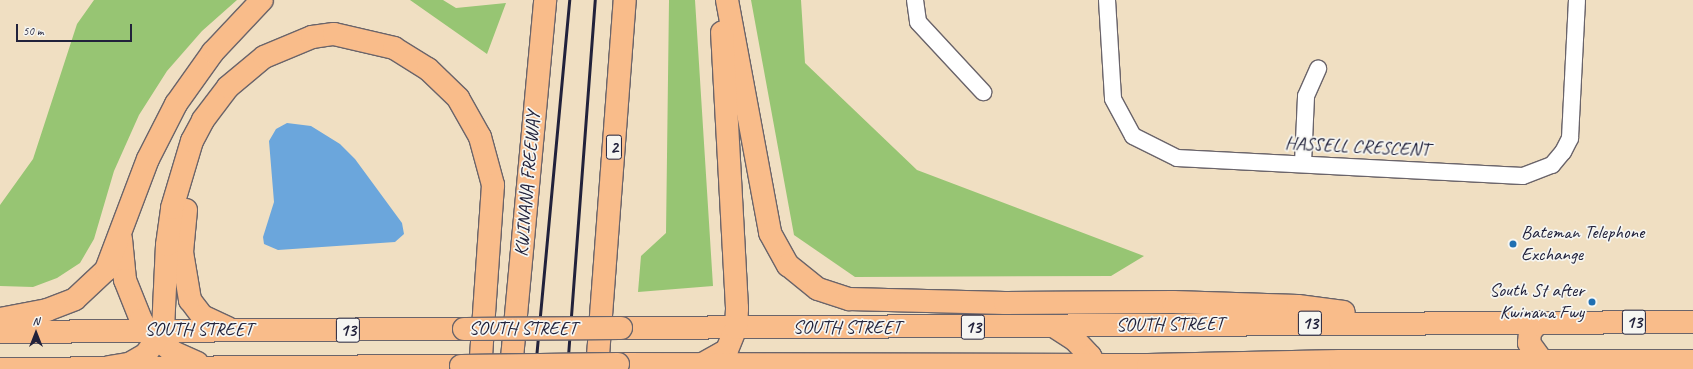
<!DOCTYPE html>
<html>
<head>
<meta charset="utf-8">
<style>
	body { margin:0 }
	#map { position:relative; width:1693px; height:369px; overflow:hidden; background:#f0dfc2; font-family:Caveat,sans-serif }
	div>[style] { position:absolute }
	.green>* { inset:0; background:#97c573 }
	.water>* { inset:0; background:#6ba6dc }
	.roads { filter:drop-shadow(1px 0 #6a646a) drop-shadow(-1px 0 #6a646a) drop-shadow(0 1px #6a646a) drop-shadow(0 -1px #6a646a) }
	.street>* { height:16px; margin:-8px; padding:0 8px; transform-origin:8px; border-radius:8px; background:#fff }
	.highway>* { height:22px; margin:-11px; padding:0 11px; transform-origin:11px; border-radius:11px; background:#f9bc8a }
	.rail>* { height:3px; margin:-1.5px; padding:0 1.5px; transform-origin:1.5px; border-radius:1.5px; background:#22223b }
	.bridges { filter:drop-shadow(1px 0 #6a646a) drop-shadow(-1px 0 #6a646a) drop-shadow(0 1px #6a646a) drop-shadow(0 -1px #6a646a) }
	.highway-bridge>* { height:22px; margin:-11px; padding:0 11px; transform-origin:11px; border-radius:11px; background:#f9bc8a }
	.dots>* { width:11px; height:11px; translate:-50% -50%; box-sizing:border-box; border:2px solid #f6f6f2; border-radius:50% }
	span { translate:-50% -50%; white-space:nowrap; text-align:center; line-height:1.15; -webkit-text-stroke:3.5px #f6f6f2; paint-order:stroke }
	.shield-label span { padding:1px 3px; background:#f6f6f2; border:1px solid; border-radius:3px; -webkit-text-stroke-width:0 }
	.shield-label { font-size:18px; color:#22223b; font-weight:700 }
	.street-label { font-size:19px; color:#22223b }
	.poi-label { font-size:19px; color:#22223b }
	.left { translate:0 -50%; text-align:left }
	.right { translate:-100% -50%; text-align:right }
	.north { position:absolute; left:16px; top:313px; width:40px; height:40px; -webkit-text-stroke:3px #f6f6f2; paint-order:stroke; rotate:0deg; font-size:11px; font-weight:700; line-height:16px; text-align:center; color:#22223b }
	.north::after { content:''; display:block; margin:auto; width:14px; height:18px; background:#22223b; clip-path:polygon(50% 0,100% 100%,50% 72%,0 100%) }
	.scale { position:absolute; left:16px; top:24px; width:116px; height:18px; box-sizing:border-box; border:2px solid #22223b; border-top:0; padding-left:5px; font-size:12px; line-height:14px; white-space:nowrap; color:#22223b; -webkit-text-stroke:3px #f6f6f2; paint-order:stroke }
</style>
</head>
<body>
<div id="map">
	<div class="green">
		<i style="clip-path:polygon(94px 0,237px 0,202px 31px,167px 71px,139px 115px,114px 171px,94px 239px,80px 263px,57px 278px,33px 287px,0 286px,0 205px,33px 159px,77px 24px)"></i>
		<i style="clip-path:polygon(410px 0,443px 0,456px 8px,506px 3px,487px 54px)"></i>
		<i style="clip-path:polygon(669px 0,695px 0,713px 286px,638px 292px,641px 256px,666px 233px)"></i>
		<i style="clip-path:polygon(751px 0,801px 0,805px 63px,917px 170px,1144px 256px,1111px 276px,855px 277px,794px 235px)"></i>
	</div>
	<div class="water">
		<i style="clip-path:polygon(287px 123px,311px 126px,340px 144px,355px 159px,402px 223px,404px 234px,395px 242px,278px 250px,264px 244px,263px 237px,274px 202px,269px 141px,276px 129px)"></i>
	</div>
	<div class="roads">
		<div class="street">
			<i style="left:915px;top:0;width:22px;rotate:82deg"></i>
			<i style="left:918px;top:22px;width:96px;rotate:47.1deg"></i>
			<i style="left:1107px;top:0;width:99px;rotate:86.5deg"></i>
			<i style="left:1113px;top:99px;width:42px;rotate:61.6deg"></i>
			<i style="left:1133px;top:136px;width:49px;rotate:26.6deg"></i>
			<i style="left:1177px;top:158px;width:346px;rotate:3deg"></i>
			<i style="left:1523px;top:176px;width:31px;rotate:-21deg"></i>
			<i style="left:1552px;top:165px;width:17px;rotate:-50deg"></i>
			<i style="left:1563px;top:152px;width:16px;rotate:-63deg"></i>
			<i style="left:1570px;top:138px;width:138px;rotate:-87.1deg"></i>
			<i style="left:1303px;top:163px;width:67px;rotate:-87.4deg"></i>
			<i style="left:1306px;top:96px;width:30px;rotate:-66deg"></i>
		</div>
		<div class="highway">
			<i style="left:727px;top:0;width:237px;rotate:79.5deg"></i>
			<i style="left:770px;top:233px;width:37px;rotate:61deg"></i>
			<i style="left:788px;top:265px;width:38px;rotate:39deg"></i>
			<i style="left:818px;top:289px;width:33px;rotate:18deg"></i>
			<i style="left:849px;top:299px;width:156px;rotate:1.5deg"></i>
			<i style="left:1005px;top:303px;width:168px;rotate:-0.3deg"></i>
			<i style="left:1173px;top:302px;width:125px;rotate:1.8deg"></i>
			<i style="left:1298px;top:306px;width:46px;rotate:7.4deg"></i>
			<i style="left:186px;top:210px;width:42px;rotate:95.4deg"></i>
			<i style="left:182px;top:252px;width:49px;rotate:80.5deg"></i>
			<i style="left:190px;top:300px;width:20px;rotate:53deg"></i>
			<i style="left:202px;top:316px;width:29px;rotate:25deg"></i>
			<i style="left:121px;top:239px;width:41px;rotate:84.4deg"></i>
			<i style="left:125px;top:280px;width:43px;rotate:68.2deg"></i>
			<i style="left:141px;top:320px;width:13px;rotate:58deg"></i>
			<i style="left:148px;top:331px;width:33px;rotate:40deg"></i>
			<i style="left:173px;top:352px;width:27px;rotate:24deg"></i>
			<i style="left:0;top:319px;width:48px;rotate:-10.8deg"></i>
			<i style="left:47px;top:310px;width:30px;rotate:-21deg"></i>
			<i style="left:75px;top:299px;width:42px;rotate:-43.1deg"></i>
			<i style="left:106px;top:270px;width:119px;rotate:-69.3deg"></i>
			<i style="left:148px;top:159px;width:62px;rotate:-63deg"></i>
			<i style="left:176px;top:104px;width:64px;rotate:-54.6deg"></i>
			<i style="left:213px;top:52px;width:71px;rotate:-46.7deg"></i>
			<i style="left:1539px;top:322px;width:13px;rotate:132deg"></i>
			<i style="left:1530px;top:332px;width:11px;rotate:95deg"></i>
			<i style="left:1529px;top:343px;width:22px;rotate:54deg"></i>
			<i style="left:1055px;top:327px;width:24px;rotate:33deg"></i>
			<i style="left:1075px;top:340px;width:22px;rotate:47deg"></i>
			<i style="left:1090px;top:356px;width:15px;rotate:62deg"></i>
			<i style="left:621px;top:328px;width:1072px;rotate:-0.32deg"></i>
			<i style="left:0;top:332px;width:464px;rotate:-0.4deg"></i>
			<i style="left:704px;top:363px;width:26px;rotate:-29deg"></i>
			<i style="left:727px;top:350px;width:24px;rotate:-68deg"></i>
			<i style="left:736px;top:328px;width:20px;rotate:-87deg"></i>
			<i style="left:737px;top:308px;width:276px;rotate:-93.1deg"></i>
			<i style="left:618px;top:364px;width:530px;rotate:0.11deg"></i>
			<i style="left:1148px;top:365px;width:192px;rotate:-1.2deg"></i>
			<i style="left:1340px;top:361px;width:353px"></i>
			<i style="left:109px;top:367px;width:20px;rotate:-9deg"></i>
			<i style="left:129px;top:364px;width:20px;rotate:-30deg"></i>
			<i style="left:146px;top:354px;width:29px;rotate:-55deg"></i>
			<i style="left:163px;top:330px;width:85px;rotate:-87.3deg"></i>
			<i style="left:167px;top:245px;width:37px;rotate:-82deg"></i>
			<i style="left:172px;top:208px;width:70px;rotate:-73.4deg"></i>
			<i style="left:192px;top:141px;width:24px;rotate:-62deg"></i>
			<i style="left:203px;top:120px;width:41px;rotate:-52.9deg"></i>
			<i style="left:228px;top:87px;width:47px;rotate:-39.8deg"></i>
			<i style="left:264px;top:57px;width:52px;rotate:-22.6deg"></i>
			<i style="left:312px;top:37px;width:22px;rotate:-8deg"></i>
			<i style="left:334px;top:34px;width:62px;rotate:13.1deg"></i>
			<i style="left:394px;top:48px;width:40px;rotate:32deg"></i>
			<i style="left:428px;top:69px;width:42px;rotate:44deg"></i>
			<i style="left:458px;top:98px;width:45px;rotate:60.6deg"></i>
			<i style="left:480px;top:137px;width:50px;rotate:74.8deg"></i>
			<i style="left:493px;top:185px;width:184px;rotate:94deg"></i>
			<i style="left:0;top:369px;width:461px;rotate:-0.4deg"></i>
			<i style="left:511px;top:369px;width:371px;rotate:-84.7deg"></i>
			<i style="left:597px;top:369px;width:370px;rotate:-85.7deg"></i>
		</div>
	</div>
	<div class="rail">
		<i style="left:535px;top:369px;width:371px;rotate:-84.7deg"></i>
		<i style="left:567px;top:369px;width:370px;rotate:-85.7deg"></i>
	</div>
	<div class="bridges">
		<div class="highway-bridge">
			<i style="left:464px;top:329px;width:157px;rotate:-0.4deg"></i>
			<i style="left:461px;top:366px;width:157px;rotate:-0.7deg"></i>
		</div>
	</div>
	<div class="dots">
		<i style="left:1513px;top:244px;background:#1f6fb2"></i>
		<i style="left:1592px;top:302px;background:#1f6fb2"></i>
	</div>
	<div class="shield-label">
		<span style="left:614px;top:147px">2</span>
		<span style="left:1634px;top:322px">13</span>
		<span style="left:1310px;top:323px">13</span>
		<span style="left:973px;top:327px">13</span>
		<span style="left:348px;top:330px">13</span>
	</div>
	<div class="street-label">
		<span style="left:1357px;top:147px;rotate:3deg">HASSELL CRESCENT</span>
		<span style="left:528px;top:184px;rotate:-85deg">KWINANA FREEWAY</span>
		<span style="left:1170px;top:325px;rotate:-1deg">SOUTH STREET</span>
		<span style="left:847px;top:328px">SOUTH STREET</span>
		<span style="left:523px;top:329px">SOUTH STREET</span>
		<span style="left:199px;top:330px">SOUTH STREET</span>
	</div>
	<div class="poi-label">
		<span class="left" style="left:1521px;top:244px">Bateman Telephone<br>Exchange</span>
		<span class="right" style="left:1584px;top:302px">South St after<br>Kwinana Fwy</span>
	</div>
	<div class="north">N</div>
	<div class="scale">50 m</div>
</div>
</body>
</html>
